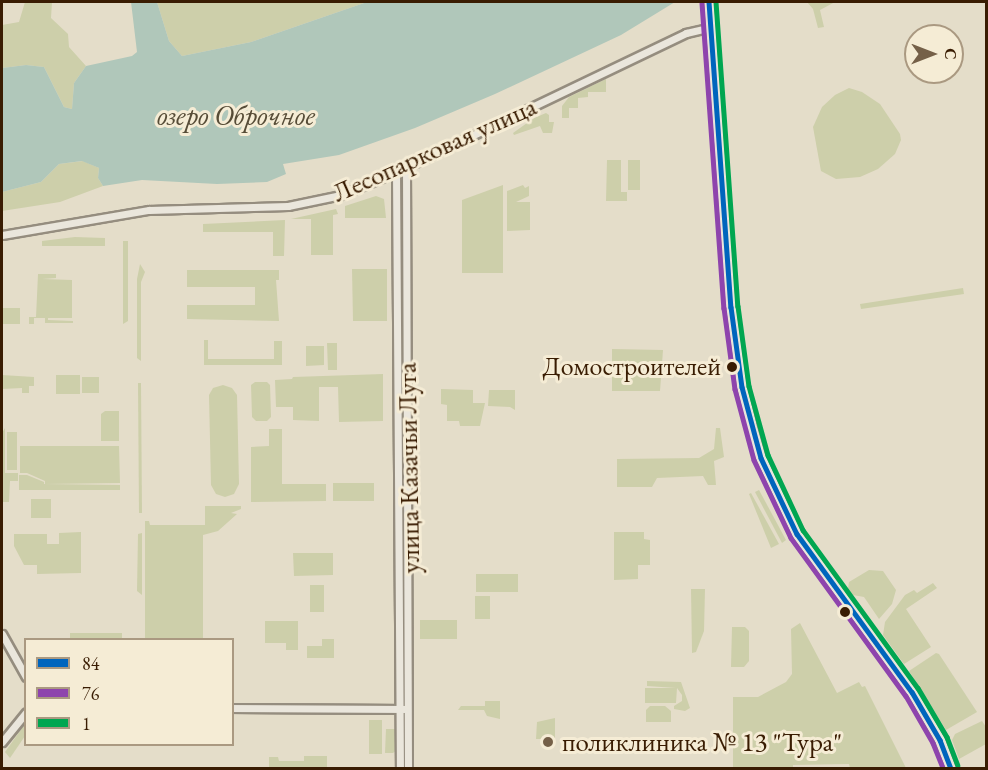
<!DOCTYPE html>
<html>
<head>
<meta charset="utf-8">
<style>
	body { margin:0 }
	#map { position:relative; width:988px; height:770px; overflow:hidden; background:#e4ddc9; font-family:"EB Garamond",serif }
	div>[style] { position:absolute }
	.green>* { inset:0; background:#cdcfaa }
	.water>* { inset:0; background:#b0c7ba }
	.roads { filter:drop-shadow(2px 0 #958d7f) drop-shadow(-2px 0 #958d7f) drop-shadow(0 2px #958d7f) drop-shadow(0 -2px #958d7f) }
	.minor>* { height:7px; margin:-3.5px; padding:0 3.5px; transform-origin:3.5px; border-radius:3.5px; background:#eae6dc }
	.secondary>* { height:10px; margin:-5px; padding:0 5px; transform-origin:5px; border-radius:5px; background:#eae6dc }
	.bus-1>* { height:4.5px; margin:-2.25px; padding:0 2.25px; transform-origin:2.25px; border-radius:2.25px; background:#0065bd }
	.bus-2>* { height:4.5px; margin:-2.25px; padding:0 2.25px; transform-origin:2.25px; border-radius:2.25px; background:#8e44ad }
	.bus-3>* { height:4.5px; margin:-2.25px; padding:0 2.25px; transform-origin:2.25px; border-radius:2.25px; background:#00a651 }
	.dots>* { width:16px; height:16px; translate:-50% -50%; box-sizing:border-box; border:3px solid #f5ecd5; border-radius:50% }
	span { translate:-50% -50%; white-space:nowrap; text-align:center; line-height:1.15; -webkit-text-stroke:6px #f5ecd5; paint-order:stroke }
	.bus-label { font-size:26px; color:#391c02 }
	.right { translate:-100% -50%; text-align:right }
	.street-label { font-size:27px; color:#391c02 }
	.poi-label { font-size:27px; color:#391c02 }
	.left { translate:0 -50%; text-align:left }
	.water-label { font-size:28px; color:#564c37; font-style:italic }
	.frame { position:absolute; inset:0; border:3px solid #391c02; pointer-events:none }
	.legend { position:absolute; left:24px; top:638px; width:210px; height:108px; box-sizing:border-box; background:#f5ecd5; border:2px solid #aa9981; margin:0; padding:8px 10px; list-style:none; font-size:18px; color:#391c02 }
	.legend li { display:flex; align-items:center; gap:12px; height:30px }
	.legend b { width:30px; border:2px solid #aa9981 }
	.north { position:absolute; left:904px; top:24px; width:60px; height:60px; box-sizing:border-box; background:#f5ecd5; border:2px solid #aa9981; border-radius:50%; rotate:90deg; font-size:16px; font-weight:700; line-height:24px; text-align:center; color:#391c02 }
	.north::after { content:''; display:block; margin:auto; width:21px; height:27px; background:#756048; clip-path:polygon(50% 0,100% 100%,50% 72%,0 100%) }
</style>
</head>
<body>
<div id="map">
	<div class="green">
		<i style="clip-path:polygon(25px 2px,52px 2px,51px 18px,68px 34px,69px 47px,86px 66px,74px 83px,72px 109px,64px 107px,44px 67px,26px 65px,2px 68px,2px 25px,19px 22px)"></i>
		<i style="clip-path:polygon(157px 2px,367px 2px,251px 42px,182px 56px,169px 41px)"></i>
		<i style="clip-path:polygon(807px 2px,835px 2px,820px 10px,824px 27px,818px 28px,813px 9px)"></i>
		<i style="clip-path:polygon(606px 79px,606px 92px,588px 92px,588px 97px,578px 98px,578px 108px,569px 108px,569px 118px,562px 118px,562px 106px,569px 97px)"></i>
		<i style="clip-path:polygon(849px 88px,862px 92px,880px 104px,900px 134px,901px 140px,895px 154px,878px 169px,860px 177px,836px 179px,821px 171px,813px 127px,822px 107px,835px 95px)"></i>
		<i style="clip-path:polygon(546px 113px,549px 115px,549px 122px,554px 122px,552px 133px,543px 133px,540px 126px,514px 135px,513px 133px,534px 118px)"></i>
		<i style="clip-path:polygon(607px 160px,621px 160px,621px 192px,627px 192px,627px 201px,606px 201px)"></i>
		<i style="clip-path:polygon(628px 160px,640px 160px,640px 190px,628px 190px)"></i>
		<i style="clip-path:polygon(83px 161px,99px 168px,98px 178px,103px 186px,60px 202px,2px 211px,2px 192px,41px 182px,59px 164px)"></i>
		<i style="clip-path:polygon(503px 185px,503px 273px,462px 273px,462px 200px)"></i>
		<i style="clip-path:polygon(523px 185px,525px 188px,529px 186px,529px 196px,516px 202px,530px 202px,530px 230px,507px 231px,507px 191px)"></i>
		<i style="clip-path:polygon(376px 196px,384px 199px,386px 218px,345px 218px,345px 206px)"></i>
		<i style="clip-path:polygon(400px 202px,402px 202px,405px 439px,403px 439px)"></i>
		<i style="clip-path:polygon(336px 209px,338px 214px,333px 215px,333px 255px,311px 255px,311px 219px,291px 219px)"></i>
		<i style="clip-path:polygon(285px 220px,284px 256px,273px 256px,273px 232px,203px 232px,203px 224px)"></i>
		<i style="clip-path:polygon(75px 237px,105px 238px,105px 246px,42px 246px,42px 241px)"></i>
		<i style="clip-path:polygon(123px 241px,128px 241px,128px 321px,123px 324px)"></i>
		<i style="clip-path:polygon(140px 264px,145px 272px,141px 282px,141px 361px,137px 358px,137px 279px)"></i>
		<i style="clip-path:polygon(352px 269px,387px 269px,387px 321px,353px 321px)"></i>
		<i style="clip-path:polygon(187px 270px,279px 270px,279px 280px,276px 280px,279px 321px,187px 319px,187px 305px,255px 305px,255px 287px,187px 287px)"></i>
		<i style="clip-path:polygon(38px 274px,56px 274px,56px 278px,42px 279px,72px 280px,72px 318px,48px 318px,48px 320px,73px 321px,73px 323px,45px 323px,45px 318px,34px 318px,34px 324px,29px 324px,29px 317px,36px 317px)"></i>
		<i style="clip-path:polygon(963px 288px,964px 294px,861px 309px,860px 304px)"></i>
		<i style="clip-path:polygon(2px 308px,20px 308px,20px 324px,2px 324px)"></i>
		<i style="clip-path:polygon(204px 340px,208px 340px,208px 359px,274px 359px,274px 341px,282px 341px,282px 365px,204px 365px)"></i>
		<i style="clip-path:polygon(327px 343px,337px 343px,337px 370px,328px 370px)"></i>
		<i style="clip-path:polygon(306px 346px,324px 346px,324px 365px,306px 366px)"></i>
		<i style="clip-path:polygon(612px 349px,663px 350px,660px 391px,612px 391px)"></i>
		<i style="clip-path:polygon(383px 374px,383px 421px,339px 422px,338px 387px,319px 387px,319px 421px,293px 420px,293px 407px,276px 407px,275px 380px,292px 379px,293px 377px)"></i>
		<i style="clip-path:polygon(2px 375px,34px 377px,34px 386px,29px 386px,29px 393px,22px 393px,22px 388px,2px 389px)"></i>
		<i style="clip-path:polygon(56px 375px,80px 375px,80px 394px,56px 394px)"></i>
		<i style="clip-path:polygon(82px 377px,99px 377px,99px 393px,82px 393px)"></i>
		<i style="clip-path:polygon(255px 382px,267px 382px,270px 385px,271px 417px,267px 421px,256px 421px,252px 417px,251px 385px)"></i>
		<i style="clip-path:polygon(138px 383px,141px 383px,142px 513px,139px 513px)"></i>
		<i style="clip-path:polygon(223px 385px,232px 388px,237px 395px,239px 484px,234px 494px,225px 497px,216px 494px,211px 485px,209px 395px,213px 388px)"></i>
		<i style="clip-path:polygon(441px 389px,473px 390px,473px 403px,485px 403px,480px 426px,460px 426px,459px 421px,447px 421px,447px 405px,441px 404px)"></i>
		<i style="clip-path:polygon(489px 390px,515px 390px,515px 410px,510px 407px,488px 406px)"></i>
		<i style="clip-path:polygon(105px 411px,119px 411px,119px 441px,101px 441px,101px 414px)"></i>
		<i style="clip-path:polygon(5px 428px,5px 473px,18px 473px,18px 481px,10px 481px,9px 502px,2px 502px,2px 433px)"></i>
		<i style="clip-path:polygon(716px 428px,720px 428px,724px 457px,714px 461px,716px 485px,708px 485px,703px 476px,657px 478px,652px 487px,617px 487px,617px 459px,699px 458px,714px 449px)"></i>
		<i style="clip-path:polygon(269px 429px,282px 429px,282px 484px,326px 484px,326px 501px,251px 502px,251px 447px,269px 446px)"></i>
		<i style="clip-path:polygon(7px 432px,17px 432px,17px 470px,7px 470px)"></i>
		<i style="clip-path:polygon(20px 446px,119px 446px,120px 483px,45px 484px,45px 481px,27px 473px,20px 473px)"></i>
		<i style="clip-path:polygon(19px 475px,27px 475px,44px 482px,44px 484px,120px 485px,120px 490px,19px 490px)"></i>
		<i style="clip-path:polygon(333px 483px,374px 483px,374px 501px,333px 501px)"></i>
		<i style="clip-path:polygon(759px 490px,786px 540px,782px 543px,755px 492px)"></i>
		<i style="clip-path:polygon(751px 493px,779px 544px,771px 548px,749px 494px)"></i>
		<i style="clip-path:polygon(31px 499px,51px 499px,51px 518px,31px 518px)"></i>
		<i style="clip-path:polygon(205px 506px,241px 506px,241px 509px,231px 513px,237px 514px,218px 531px,203px 535px,203px 639px,145px 639px,145px 521px,149px 521px,150px 525px,205px 525px)"></i>
		<i style="clip-path:polygon(81px 532px,81px 573px,37px 574px,37px 565px,24px 565px,14px 546px,14px 534px,47px 534px,47px 544px,59px 544px,59px 533px)"></i>
		<i style="clip-path:polygon(614px 532px,644px 532px,644px 539px,650px 540px,650px 565px,638px 565px,638px 579px,614px 580px)"></i>
		<i style="clip-path:polygon(142px 533px,142px 595px,137px 591px,138px 534px)"></i>
		<i style="clip-path:polygon(293px 553px,333px 553px,333px 575px,294px 576px)"></i>
		<i style="clip-path:polygon(869px 570px,883px 571px,896px 590px,892px 604px,879px 619px,864px 597px,853px 595px,848px 589px,849px 582px)"></i>
		<i style="clip-path:polygon(476px 574px,518px 574px,518px 592px,476px 592px)"></i>
		<i style="clip-path:polygon(933px 583px,937px 588px,906px 609px,931px 647px,904px 664px,883px 635px,885px 622px,905px 595px,914px 590px,917px 593px)"></i>
		<i style="clip-path:polygon(310px 585px,324px 585px,324px 612px,310px 612px)"></i>
		<i style="clip-path:polygon(691px 589px,705px 589px,704px 631px,696px 652px,692px 653px)"></i>
		<i style="clip-path:polygon(475px 596px,490px 596px,490px 619px,475px 619px)"></i>
		<i style="clip-path:polygon(420px 620px,457px 620px,457px 639px,420px 639px)"></i>
		<i style="clip-path:polygon(265px 621px,298px 621px,298px 650px,286px 650px,286px 643px,265px 643px)"></i>
		<i style="clip-path:polygon(800px 623px,837px 693px,859px 682px,862px 687px,865px 686px,906px 768px,850px 768px,849px 764px,793px 765px,793px 768px,733px 768px,733px 697px,758px 697px,786px 682px,792px 674px,791px 629px)"></i>
		<i style="clip-path:polygon(732px 627px,745px 627px,749px 631px,749px 661px,744px 667px,731px 667px)"></i>
		<i style="clip-path:polygon(70px 633px,122px 633px,122px 639px,70px 639px)"></i>
		<i style="clip-path:polygon(322px 639px,334px 639px,334px 658px,307px 658px,307px 646px,322px 646px)"></i>
		<i style="clip-path:polygon(936px 653px,939px 654px,977px 712px,946px 730px,909px 671px)"></i>
		<i style="clip-path:polygon(647px 681px,681px 682px,690px 708px,685px 711px,674px 709px,674px 706px,682px 701px,682px 695px,677px 688px,676px 703px,645px 703px,645px 688px,676px 688px,647px 686px)"></i>
		<i style="clip-path:polygon(485px 701px,500px 701px,500px 719px,487px 716px,484px 710px,458px 710px,461px 706px,485px 706px)"></i>
		<i style="clip-path:polygon(650px 706px,665px 706px,671px 711px,671px 722px,646px 722px,646px 710px)"></i>
		<i style="clip-path:polygon(555px 718px,555px 739px,536px 739px,537px 722px)"></i>
		<i style="clip-path:polygon(369px 720px,382px 720px,382px 754px,369px 754px)"></i>
		<i style="clip-path:polygon(982px 721px,986px 727px,986px 744px,959px 759px,952px 740px,955px 734px)"></i>
		<i style="clip-path:polygon(25px 724px,25px 736px,10px 758px,5px 752px)"></i>
		<i style="clip-path:polygon(386px 729px,398px 729px,398px 749px,393px 753px,385px 753px)"></i>
		<i style="clip-path:polygon(304px 756px,327px 756px,327px 768px,269px 768px,269px 757px,278px 757px,279px 761px,304px 761px)"></i>
	</div>
	<div class="water">
		<i style="clip-path:polygon(131px 2px,157px 2px,169px 41px,182px 56px,251px 42px,367px 2px,675px 2px,621px 35px,495px 94px,415px 128px,339px 155px,283px 164px,286px 174px,267px 182px,217px 184px,142px 180px,103px 186px,98px 178px,99px 168px,82px 161px,59px 164px,41px 182px,2px 192px,2px 68px,26px 65px,44px 67px,64px 107px,72px 109px,74px 83px,86px 66px,132px 56px,137px 52px)"></i>
	</div>
	<div class="roads">
		<div class="minor">
			<i style="left:406px;top:167px;width:601px;rotate:89.81deg"></i>
			<i style="left:396px;top:172px;width:596px;rotate:89.62deg"></i>
			<i style="left:2px;top:235px;width:149px;rotate:-9.7deg"></i>
			<i style="left:149px;top:210px;width:139px;rotate:-1.6deg"></i>
			<i style="left:288px;top:206px;width:54px;rotate:-11.7deg"></i>
			<i style="left:341px;top:195px;width:60px;rotate:-22.7deg"></i>
			<i style="left:396px;top:172px;width:322px;rotate:-25.6deg"></i>
			<i style="left:686px;top:33px;width:26px;rotate:-13deg"></i>
			<i style="left:2px;top:634px;width:49px;rotate:60.8deg"></i>
			<i style="left:232px;top:708px;width:172px;rotate:0.3deg"></i>
			<i style="left:2px;top:742px;width:38px;rotate:-51deg"></i>
		</div>
		<div class="secondary">
			<i style="left:709px;top:2px;width:306px;rotate:85.9deg"></i>
			<i style="left:731px;top:307px;width:81px;rotate:82.2deg"></i>
			<i style="left:742px;top:387px;width:38px;rotate:76deg"></i>
			<i style="left:751px;top:424px;width:35px;rotate:74deg"></i>
			<i style="left:761px;top:458px;width:84px;rotate:64.7deg"></i>
			<i style="left:797px;top:534px;width:195px;rotate:54deg"></i>
			<i style="left:912px;top:692px;width:56px;rotate:59.7deg"></i>
			<i style="left:940px;top:740px;width:30px;rotate:69deg"></i>
		</div>
	</div>
	<div class="bus-1">
		<i style="left:709px;top:2px;width:306px;rotate:85.9deg"></i>
		<i style="left:731px;top:307px;width:81px;rotate:82.2deg"></i>
		<i style="left:742px;top:387px;width:73px;rotate:75deg"></i>
		<i style="left:761px;top:458px;width:84px;rotate:64.7deg"></i>
		<i style="left:797px;top:534px;width:195px;rotate:54deg"></i>
		<i style="left:912px;top:692px;width:56px;rotate:59.7deg"></i>
		<i style="left:940px;top:740px;width:30px;rotate:69deg"></i>
	</div>
	<div class="bus-2">
		<i style="left:702px;top:3px;width:306px;rotate:85.9deg"></i>
		<i style="left:724px;top:308px;width:82px;rotate:82.3deg"></i>
		<i style="left:735px;top:389px;width:73px;rotate:75deg"></i>
		<i style="left:754px;top:460px;width:86px;rotate:64.6deg"></i>
		<i style="left:791px;top:538px;width:195px;rotate:54deg"></i>
		<i style="left:906px;top:696px;width:54px;rotate:60.1deg"></i>
		<i style="left:933px;top:743px;width:27px;rotate:68deg"></i>
	</div>
	<div class="bus-3">
		<i style="left:716px;top:2px;width:305px;rotate:85.9deg"></i>
		<i style="left:738px;top:306px;width:81px;rotate:82.2deg"></i>
		<i style="left:749px;top:386px;width:72px;rotate:74.6deg"></i>
		<i style="left:768px;top:455px;width:83px;rotate:65deg"></i>
		<i style="left:803px;top:530px;width:195px;rotate:54deg"></i>
		<i style="left:918px;top:688px;width:57px;rotate:59.4deg"></i>
		<i style="left:947px;top:737px;width:30px;rotate:69deg"></i>
	</div>
	<div class="dots">
		<i style="left:732px;top:367px;background:#391c02"></i>
		<i style="left:845px;top:612px;background:#391c02"></i>
		<i style="left:548px;top:742px;background:#756048"></i>
	</div>
	<div class="bus-label">
		<span class="right" style="left:721px;top:367px">Домостроителей</span>
	</div>
	<div class="street-label">
		<span style="left:434px;top:149px;rotate:-24deg">Лесопарковая улица</span>
		<span style="left:408px;top:468px;rotate:-91deg">улица Казачьи Луга</span>
	</div>
	<div class="poi-label">
		<span class="left" style="left:562px;top:742px">поликлиника № 13 "Тура"</span>
	</div>
	<div class="water-label">
		<span style="left:236px;top:115px">озеро Оброчное</span>
	</div>
	<div class="frame"></div>
	<ul class="legend">
	<li><b style="height:8px;background:#0065bd"></b>84</li>
	<li><b style="height:8px;background:#8e44ad"></b>76</li>
	<li><b style="height:8px;background:#00a651"></b>1</li>
	</ul>
	<div class="north">С</div>
</div>
</body>
</html>
